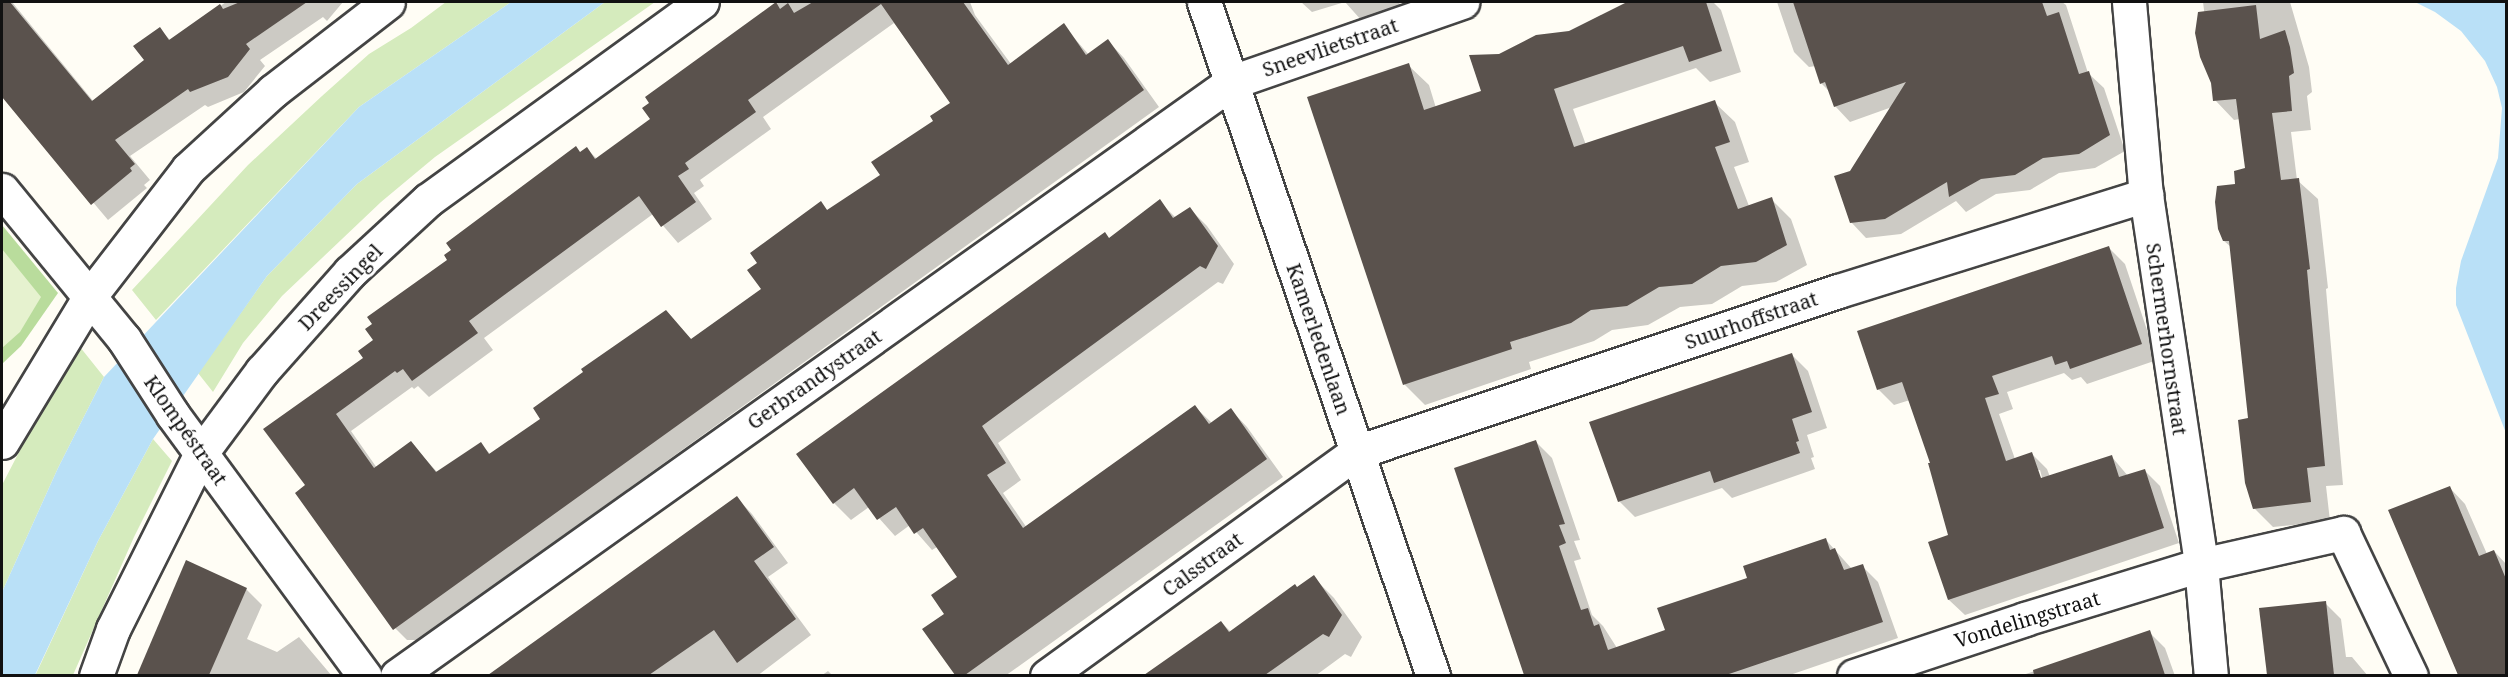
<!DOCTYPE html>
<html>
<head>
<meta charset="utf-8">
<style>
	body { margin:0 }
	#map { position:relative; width:2508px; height:677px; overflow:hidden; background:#fffdf5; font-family:"Noto Serif",serif }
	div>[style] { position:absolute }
	.green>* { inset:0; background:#d5ebbd }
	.forest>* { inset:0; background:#b9dc9c }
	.pitch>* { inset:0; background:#e6f2cf }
	.water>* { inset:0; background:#b9e0f7 }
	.shadow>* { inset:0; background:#0003 }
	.building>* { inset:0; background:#5a524d }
	.roads { filter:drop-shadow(2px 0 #444) drop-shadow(-2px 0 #444) drop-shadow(0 2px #444) drop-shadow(0 -2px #444) }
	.street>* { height:33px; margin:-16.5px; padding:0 16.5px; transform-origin:16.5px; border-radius:16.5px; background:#fff }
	span { translate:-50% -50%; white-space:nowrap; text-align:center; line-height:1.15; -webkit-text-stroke:6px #fff; paint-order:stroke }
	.street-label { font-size:20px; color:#111 }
	.frame { position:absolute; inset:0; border:3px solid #111; pointer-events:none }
</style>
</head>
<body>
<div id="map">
	<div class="green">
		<i style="clip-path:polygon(446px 2px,511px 2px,359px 107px,156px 320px,132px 290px,248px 165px,322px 96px,369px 54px,411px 28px)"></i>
		<i style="clip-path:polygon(605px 2px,655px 2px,435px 157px,381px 202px,282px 296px,243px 343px,213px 392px,198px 373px,267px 276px,357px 184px)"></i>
		<i style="clip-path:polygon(76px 342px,104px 377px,58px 468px,2px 592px,2px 485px)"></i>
		<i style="clip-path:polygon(153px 439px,172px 461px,134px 537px,73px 675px,35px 676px,98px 541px)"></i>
	</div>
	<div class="forest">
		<i style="clip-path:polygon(2px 225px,58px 293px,21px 346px,2px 364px)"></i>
	</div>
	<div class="pitch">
		<i style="clip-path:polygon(2px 249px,41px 297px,20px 332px,2px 348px)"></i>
	</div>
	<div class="water">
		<i style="clip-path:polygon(511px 2px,605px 2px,357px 184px,267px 276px,153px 439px,98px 541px,35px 675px,2px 676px,2px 592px,58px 468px,104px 377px,359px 107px)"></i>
		<i style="clip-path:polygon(2415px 2px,2506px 2px,2506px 433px,2456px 305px,2456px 288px,2461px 261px,2498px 158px,2502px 108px,2497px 87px,2485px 61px,2461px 31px,2435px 12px)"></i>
	</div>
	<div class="shadow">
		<i style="clip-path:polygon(2px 2px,12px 2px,94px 102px,146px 61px,160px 29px,171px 41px,226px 2px,343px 2px,327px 21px,323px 17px,260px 60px,265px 66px,244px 92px,208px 107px,205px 105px,130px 156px,150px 180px,144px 185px,147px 188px,108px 220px,2px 94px)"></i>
		<i style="clip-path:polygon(evenodd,779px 2px,970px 2px,975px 15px,1011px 64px,1063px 25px,1089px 55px,1108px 41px,1124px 58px,1159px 107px,418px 640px,407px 640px,390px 623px,307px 486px,265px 429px,365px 358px,375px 341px,449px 260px,587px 149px,597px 159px,652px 120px,652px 103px,647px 97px,779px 2px,894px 23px,953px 103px,882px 176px,828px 211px,821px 203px,763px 289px,692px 340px,666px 312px,542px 419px,491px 455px,481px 444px,438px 473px,411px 443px,377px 468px,351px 431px,412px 387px,414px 389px,418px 386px,429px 397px,493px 350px,484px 338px,653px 214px,678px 243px,712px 219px,694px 193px,704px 186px,700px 180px,771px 129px,763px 117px,894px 23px)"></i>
		<i style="clip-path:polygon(1301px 2px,1399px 2px,1401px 8px,1362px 21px,1345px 2px,1312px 12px)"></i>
		<i style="clip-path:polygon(1651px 2px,1713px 2px,1721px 10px,1741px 72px,1710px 82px,1696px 68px,1573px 109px,1586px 145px,1714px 102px,1735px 122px,1749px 162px,1734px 167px,1749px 206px,1771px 199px,1791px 219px,1807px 265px,1776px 282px,1742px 286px,1712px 304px,1680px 307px,1648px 325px,1612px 330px,1594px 341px,1529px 362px,1531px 369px,1425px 405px,1405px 385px,1309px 98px,1408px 65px,1429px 85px,1436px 108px,1483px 92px,1500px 56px,1570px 32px,1601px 15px,1611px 25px)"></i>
		<i style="clip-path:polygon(1777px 2px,1978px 2px,1980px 8px,2014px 2px,2062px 2px,2066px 5px,2088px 73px,2104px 88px,2125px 151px,2095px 168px,2059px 173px,2030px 190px,1996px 194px,1966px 212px,1956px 201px,1901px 234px,1866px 238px,1851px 222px,1851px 172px,1892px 107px,1850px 122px,1835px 106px,1830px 92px,1821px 83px,1816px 66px,1809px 67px,1794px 52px)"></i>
		<i style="clip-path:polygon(2203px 2px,2290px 2px,2309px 67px,2312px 92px,2307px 96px,2311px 130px,2291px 132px,2297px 180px,2318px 199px,2328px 288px,2326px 289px,2343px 485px,2326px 486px,2330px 521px,2273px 527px,2254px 508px,2250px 420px,2231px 247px,2224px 241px,2237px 185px,2247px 170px,2240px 119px,2234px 120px,2215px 100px)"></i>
		<i style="clip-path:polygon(1159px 201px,1176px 218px,1190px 209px,1207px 226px,1234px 264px,1223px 284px,1218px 282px,998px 443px,1021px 480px,1003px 493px,1027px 528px,1195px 407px,1212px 423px,1231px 410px,1247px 427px,1283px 477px,1005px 676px,957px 676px,924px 630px,946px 614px,959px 577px,937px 547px,932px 550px,910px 525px,895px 536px,869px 507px,851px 520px,834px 503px,1109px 239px)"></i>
		<i style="clip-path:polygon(evenodd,2109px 248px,2125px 264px,2157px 360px,2087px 384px,2081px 377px,2072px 380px,2064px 373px,2007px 392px,2013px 409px,1999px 414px,2015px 459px,2032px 454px,2047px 469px,2050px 477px,2112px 457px,2128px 476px,2144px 470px,2160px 486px,2179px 543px,1965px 615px,1949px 600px,1950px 536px,1931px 464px,1910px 400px,1894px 405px,1878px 389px,2109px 248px,2036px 470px,2040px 470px,2044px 485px,2036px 470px)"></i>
		<i style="clip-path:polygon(1792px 355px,1808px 371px,1827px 428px,1807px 435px,1814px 457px,1811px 458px,1815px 469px,1732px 498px,1722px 488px,1635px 517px,1619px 501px)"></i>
		<i style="clip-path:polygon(1536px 442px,1552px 458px,1580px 540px,1574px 541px,1581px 559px,1574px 561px,1592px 615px,1603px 626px,1617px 648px,1667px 631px,1749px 579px,1826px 540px,1852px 569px,1862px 566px,1878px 582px,1898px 638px,1787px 676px,1525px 676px,1456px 469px)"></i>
		<i style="clip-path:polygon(2449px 487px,2465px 504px,2487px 554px,2494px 551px,2506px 564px,2506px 676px,2459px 676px,2390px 511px)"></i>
		<i style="clip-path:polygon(737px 498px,752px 514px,788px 563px,768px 577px,811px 635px,757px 676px,490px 676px)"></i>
		<i style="clip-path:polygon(186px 562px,246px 589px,262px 605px,247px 639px,277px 652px,299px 637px,332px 676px,139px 676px)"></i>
		<i style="clip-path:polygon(1313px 577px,1334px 598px,1362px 637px,1351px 657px,1345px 654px,1315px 676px,1147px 676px,1221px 622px,1231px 632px)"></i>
		<i style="clip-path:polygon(2325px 603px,2341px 619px,2346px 657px,2352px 657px,2368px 676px,2268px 676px,2260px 609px)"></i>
		<i style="clip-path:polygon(2149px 632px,2165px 648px,2175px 676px,2020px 676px)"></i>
		<i style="clip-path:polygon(828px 671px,833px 676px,821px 676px)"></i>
	</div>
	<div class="building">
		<i style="clip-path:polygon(2px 2px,10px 2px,92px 101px,144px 60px,133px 46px,160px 27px,169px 40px,220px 4px,223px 9px,240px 2px,307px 2px,246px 44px,250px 49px,228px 77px,190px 92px,188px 89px,115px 140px,135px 164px,130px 168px,132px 171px,91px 205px,2px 97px)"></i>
		<i style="clip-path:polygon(evenodd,776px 2px,780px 9px,788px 3px,794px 13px,813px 2px,963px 2px,1008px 65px,1064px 23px,1086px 55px,1108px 39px,1144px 90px,393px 630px,295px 493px,305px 485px,263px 429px,363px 358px,358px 351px,373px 340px,365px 329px,372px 324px,367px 317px,447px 260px,444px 255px,451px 250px,446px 243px,576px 146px,580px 152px,587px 147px,595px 159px,650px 119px,642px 108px,649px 103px,645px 97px,776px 2px,881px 4px,950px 103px,930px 116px,933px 121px,871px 162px,880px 175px,827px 210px,821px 201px,750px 253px,757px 263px,747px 270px,761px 289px,691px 339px,666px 310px,581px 369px,583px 372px,533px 408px,540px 419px,489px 454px,481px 442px,436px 472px,411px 441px,374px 468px,336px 414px,395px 371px,397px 373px,403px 369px,412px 381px,478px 333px,469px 321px,639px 196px,661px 227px,696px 202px,678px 176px,689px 169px,685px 163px,756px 112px,748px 100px,881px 4px)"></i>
		<i style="clip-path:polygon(1627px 2px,1706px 2px,1722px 51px,1689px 62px,1683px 46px,1554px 89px,1574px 147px,1715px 100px,1730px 142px,1715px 147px,1738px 209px,1772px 197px,1787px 245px,1756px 262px,1721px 266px,1692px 284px,1659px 287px,1627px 306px,1591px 310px,1571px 323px,1510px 342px,1512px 349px,1403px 385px,1307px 97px,1409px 63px,1424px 110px,1481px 91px,1469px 55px,1499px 54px,1536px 35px,1569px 31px)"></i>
		<i style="clip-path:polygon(1793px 2px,2042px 2px,2047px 16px,2059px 12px,2079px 74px,2089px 71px,2110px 135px,2079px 154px,2043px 158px,2015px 175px,1981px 179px,1949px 197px,1947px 182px,1885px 219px,1850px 223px,1834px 176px,1850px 171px,1906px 82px,1834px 107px,1825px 82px,1820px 84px)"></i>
		<i style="clip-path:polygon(2256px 5px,2260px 39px,2285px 30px,2290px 47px,2294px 73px,2289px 76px,2292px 111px,2272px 113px,2281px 180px,2299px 178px,2310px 269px,2307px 270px,2325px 466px,2307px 468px,2311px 502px,2253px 509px,2245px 483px,2238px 420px,2248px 418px,2229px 241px,2223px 241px,2218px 229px,2215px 202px,2217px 186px,2235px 184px,2234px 171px,2245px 168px,2236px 99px,2213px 101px,2211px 83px,2200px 57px,2195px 33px,2198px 12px)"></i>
		<i style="clip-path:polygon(1160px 199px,1173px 218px,1190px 207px,1218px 246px,1206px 269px,1200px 266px,982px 426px,1006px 463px,987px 475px,1023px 528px,1195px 405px,1209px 424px,1231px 408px,1267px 459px,965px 675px,955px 675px,922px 629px,944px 614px,931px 595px,957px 577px,923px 528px,914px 534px,896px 507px,877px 520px,854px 488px,833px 504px,796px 454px,1105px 232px,1109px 238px)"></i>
		<i style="clip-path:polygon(2109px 246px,2142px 344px,2070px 369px,2067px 361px,2055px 365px,2052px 356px,1992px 376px,1999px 394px,1985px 398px,2006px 461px,2032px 452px,2041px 478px,2112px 455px,2119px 477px,2145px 469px,2164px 528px,1948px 600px,1928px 542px,1948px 535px,1928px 463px,1930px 463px,1902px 382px,1877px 390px,1857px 331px)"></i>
		<i style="clip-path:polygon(1792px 353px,1812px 412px,1792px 419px,1799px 441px,1796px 442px,1800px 453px,1714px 483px,1710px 471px,1618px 502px,1589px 422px)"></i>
		<i style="clip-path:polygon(1536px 440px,1565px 524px,1559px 525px,1566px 543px,1559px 546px,1581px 610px,1588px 608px,1594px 626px,1599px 624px,1608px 650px,1665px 630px,1657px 608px,1747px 578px,1743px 566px,1826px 538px,1830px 550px,1835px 548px,1844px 570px,1863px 564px,1883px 622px,1726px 675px,1524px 675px,1454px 468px)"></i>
		<i style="clip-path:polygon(2450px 486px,2479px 556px,2494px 550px,2506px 579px,2506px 675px,2458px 675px,2388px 510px)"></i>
		<i style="clip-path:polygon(737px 496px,774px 547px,754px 561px,796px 619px,737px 663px,714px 630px,649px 675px,488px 675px)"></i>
		<i style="clip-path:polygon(186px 560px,247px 588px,209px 675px,137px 675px)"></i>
		<i style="clip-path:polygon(1314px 575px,1342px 615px,1329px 637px,1323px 634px,1265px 675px,1144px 675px,1221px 621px,1229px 632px,1295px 584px,1297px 587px)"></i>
		<i style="clip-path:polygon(2326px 601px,2334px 675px,2267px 675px,2259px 608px)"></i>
		<i style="clip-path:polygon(2150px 630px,2165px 675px,2034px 675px,2033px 670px)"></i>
	</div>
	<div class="roads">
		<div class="street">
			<i style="left:1204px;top:2px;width:712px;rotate:71.23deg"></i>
			<i style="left:2129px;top:2px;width:194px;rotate:85deg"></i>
			<i style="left:2146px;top:195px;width:374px;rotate:81.5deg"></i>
			<i style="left:2201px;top:565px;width:111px;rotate:84.9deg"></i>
			<i style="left:2px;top:190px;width:193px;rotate:50.7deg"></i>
			<i style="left:124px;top:339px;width:90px;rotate:57.2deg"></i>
			<i style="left:173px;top:415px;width:324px;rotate:53.7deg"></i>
			<i style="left:2px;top:442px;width:170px;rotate:-58.9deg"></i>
			<i style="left:90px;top:296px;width:160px;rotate:-52.3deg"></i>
			<i style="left:188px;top:169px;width:115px;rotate:-42.5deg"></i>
			<i style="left:273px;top:91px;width:145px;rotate:-37.7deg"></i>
			<i style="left:96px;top:676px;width:50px;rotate:-70.1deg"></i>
			<i style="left:113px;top:629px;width:197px;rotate:-63.4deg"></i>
			<i style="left:201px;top:453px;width:102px;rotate:-53.4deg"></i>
			<i style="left:262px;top:371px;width:132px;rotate:-48.4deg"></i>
			<i style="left:350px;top:272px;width:106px;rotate:-42.7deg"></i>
			<i style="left:428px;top:200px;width:338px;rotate:-35.9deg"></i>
			<i style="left:397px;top:676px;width:1025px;rotate:-35.43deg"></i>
			<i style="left:1232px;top:82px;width:244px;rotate:-19.2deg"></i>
			<i style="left:1047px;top:676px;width:382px;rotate:-35.9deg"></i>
			<i style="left:1357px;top:452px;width:507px;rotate:-18.51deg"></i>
			<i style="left:1838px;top:291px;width:323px;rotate:-17.3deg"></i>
			<i style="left:1854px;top:676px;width:180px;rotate:-18.4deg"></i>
			<i style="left:2025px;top:619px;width:184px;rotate:-17.1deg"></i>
			<i style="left:2201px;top:565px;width:146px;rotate:-12.7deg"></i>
			<i style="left:2343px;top:533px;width:158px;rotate:64.6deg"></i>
		</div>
	</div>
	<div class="street-label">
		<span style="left:1330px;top:47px;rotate:-19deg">Sneevlietstraat</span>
		<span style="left:340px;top:287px;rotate:-46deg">Dreessingel</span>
		<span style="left:1751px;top:320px;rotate:-19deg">Suurhoffstraat</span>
		<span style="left:1319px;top:339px;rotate:71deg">Kamerledenlaan</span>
		<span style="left:2167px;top:339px;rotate:82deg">Schermerhornstraat</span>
		<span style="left:814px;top:379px;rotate:-35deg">Gerbrandystraat</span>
		<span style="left:186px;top:430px;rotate:55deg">Klompéstraat</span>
		<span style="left:1202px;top:564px;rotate:-36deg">Calsstraat</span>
		<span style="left:2027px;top:619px;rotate:-17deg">Vondelingstraat</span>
	</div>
	<div class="frame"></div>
</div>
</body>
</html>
